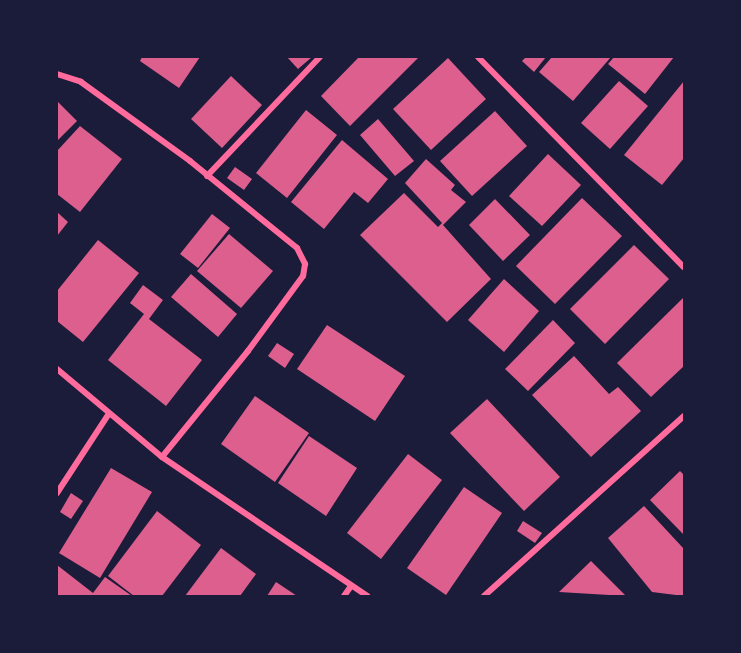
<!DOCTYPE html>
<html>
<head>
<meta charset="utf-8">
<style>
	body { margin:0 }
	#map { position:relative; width:741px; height:653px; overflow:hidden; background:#1b1b3a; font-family:"Open Sans",sans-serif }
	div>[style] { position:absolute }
	.building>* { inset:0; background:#dd5f8e }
	.minor>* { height:6px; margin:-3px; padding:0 3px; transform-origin:3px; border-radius:3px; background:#ff6b9d }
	span { translate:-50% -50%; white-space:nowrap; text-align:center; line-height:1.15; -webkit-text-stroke:5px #1b1b3a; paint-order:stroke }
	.frame { position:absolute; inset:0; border:58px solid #1b1b3a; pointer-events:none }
</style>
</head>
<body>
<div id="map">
	<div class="building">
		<i style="clip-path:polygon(142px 57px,200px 57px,179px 88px,140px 61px)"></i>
		<i style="clip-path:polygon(287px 57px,312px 57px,298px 69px)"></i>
		<i style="clip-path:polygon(359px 57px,419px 57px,350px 126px,321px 96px)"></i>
		<i style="clip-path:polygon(526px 57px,546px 57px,534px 72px,522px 61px)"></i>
		<i style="clip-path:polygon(552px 57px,611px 57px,573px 101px,539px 72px)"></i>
		<i style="clip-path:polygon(614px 57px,674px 57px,645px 94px,608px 64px)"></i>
		<i style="clip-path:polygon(448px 58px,486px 99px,431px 150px,393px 109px)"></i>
		<i style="clip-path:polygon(231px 76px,262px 105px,222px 148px,191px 119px)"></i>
		<i style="clip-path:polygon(619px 81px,648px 106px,610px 149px,581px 123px)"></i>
		<i style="clip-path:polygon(684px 81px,684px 158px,662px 185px,624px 155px)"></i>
		<i style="clip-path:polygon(57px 101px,77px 121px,57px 141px)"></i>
		<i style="clip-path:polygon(306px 110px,337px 135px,287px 198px,256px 173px)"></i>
		<i style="clip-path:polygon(495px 111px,527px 146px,472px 196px,440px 161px)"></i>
		<i style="clip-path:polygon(378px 119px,414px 161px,395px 176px,360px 135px)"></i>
		<i style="clip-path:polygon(80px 126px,122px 159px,80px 212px,57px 194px,57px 151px)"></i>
		<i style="clip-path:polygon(342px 140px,388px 179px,368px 203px,354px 192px,324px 229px,291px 202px)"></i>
		<i style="clip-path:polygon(548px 154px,581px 185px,542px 226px,509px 196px)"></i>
		<i style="clip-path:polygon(426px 159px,455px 185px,451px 190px,466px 202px,443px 225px,491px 279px,447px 322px,360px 235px,404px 193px,438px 227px,442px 223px,405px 183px)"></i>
		<i style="clip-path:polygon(235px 167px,252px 179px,244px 190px,227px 178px)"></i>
		<i style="clip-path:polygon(582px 198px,622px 236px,555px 304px,516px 266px)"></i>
		<i style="clip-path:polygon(495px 199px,530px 235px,503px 261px,469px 225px)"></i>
		<i style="clip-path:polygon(57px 212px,68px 222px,57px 236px)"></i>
		<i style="clip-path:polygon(212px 214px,230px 228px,198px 268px,180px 254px)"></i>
		<i style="clip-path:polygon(229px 234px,273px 271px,241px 308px,197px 271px)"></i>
		<i style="clip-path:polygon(98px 240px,139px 273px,83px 342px,57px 321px,57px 291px)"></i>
		<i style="clip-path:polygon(634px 245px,669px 279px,605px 344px,570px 309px)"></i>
		<i style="clip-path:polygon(191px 274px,237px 314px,218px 337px,171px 297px)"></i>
		<i style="clip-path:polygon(504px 279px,539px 311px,504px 352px,468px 320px)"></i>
		<i style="clip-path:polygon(143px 285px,163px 300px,149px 319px,202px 360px,166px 406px,108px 360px,144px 314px,130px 303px)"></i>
		<i style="clip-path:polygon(684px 297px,684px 366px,651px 397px,617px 363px)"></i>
		<i style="clip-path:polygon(553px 320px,575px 343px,528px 391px,505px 369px)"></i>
		<i style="clip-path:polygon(327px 325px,405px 376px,375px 421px,297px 369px)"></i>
		<i style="clip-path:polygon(277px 343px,294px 354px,285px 368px,268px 356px)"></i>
		<i style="clip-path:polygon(574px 356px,609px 394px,618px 387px,641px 411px,591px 457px,532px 395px)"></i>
		<i style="clip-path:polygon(255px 396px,309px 433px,275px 482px,221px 444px)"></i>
		<i style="clip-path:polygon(487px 399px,560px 477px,524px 511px,450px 433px)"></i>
		<i style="clip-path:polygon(309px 436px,357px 468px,326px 516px,278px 483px)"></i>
		<i style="clip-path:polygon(408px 454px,442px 480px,381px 559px,347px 533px)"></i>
		<i style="clip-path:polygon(111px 468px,152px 492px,100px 578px,59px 553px)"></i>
		<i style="clip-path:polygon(680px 471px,684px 475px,684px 535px,650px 500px)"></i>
		<i style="clip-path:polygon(464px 487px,502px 513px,446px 595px,407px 568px)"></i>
		<i style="clip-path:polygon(71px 493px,83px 501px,71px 519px,60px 512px)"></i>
		<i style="clip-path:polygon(644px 506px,684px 549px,684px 596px,652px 592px,608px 538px)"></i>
		<i style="clip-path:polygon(157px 511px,201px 545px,162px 596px,134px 596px,108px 576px)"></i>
		<i style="clip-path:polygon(523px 521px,542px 533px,535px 543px,517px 531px)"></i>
		<i style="clip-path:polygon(221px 548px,256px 574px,240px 596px,185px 596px)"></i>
		<i style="clip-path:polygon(591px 561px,626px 596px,559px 592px)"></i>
		<i style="clip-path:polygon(57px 565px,93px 593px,105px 577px,132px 596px,57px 596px)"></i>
		<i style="clip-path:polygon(276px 582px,297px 596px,267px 596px)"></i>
	</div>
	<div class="minor">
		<i style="left:478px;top:57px;width:294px;rotate:45.6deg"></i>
		<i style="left:57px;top:74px;width:25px;rotate:18deg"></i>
		<i style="left:81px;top:82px;width:135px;rotate:35.9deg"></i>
		<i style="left:190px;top:161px;width:138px;rotate:39.1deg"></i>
		<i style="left:297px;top:248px;width:18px;rotate:63deg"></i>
		<i style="left:305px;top:264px;width:12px;rotate:99deg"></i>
		<i style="left:303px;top:276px;width:93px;rotate:126.3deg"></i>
		<i style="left:248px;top:351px;width:136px;rotate:129.1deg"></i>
		<i style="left:207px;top:176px;width:164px;rotate:-46.5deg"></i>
		<i style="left:57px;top:369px;width:137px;rotate:40deg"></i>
		<i style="left:162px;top:457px;width:248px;rotate:34.1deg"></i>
		<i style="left:57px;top:493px;width:93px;rotate:-56.8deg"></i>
		<i style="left:344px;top:596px;width:12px;rotate:-55deg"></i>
		<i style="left:484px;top:596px;width:269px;rotate:-42deg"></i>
	</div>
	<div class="frame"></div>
</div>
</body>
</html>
